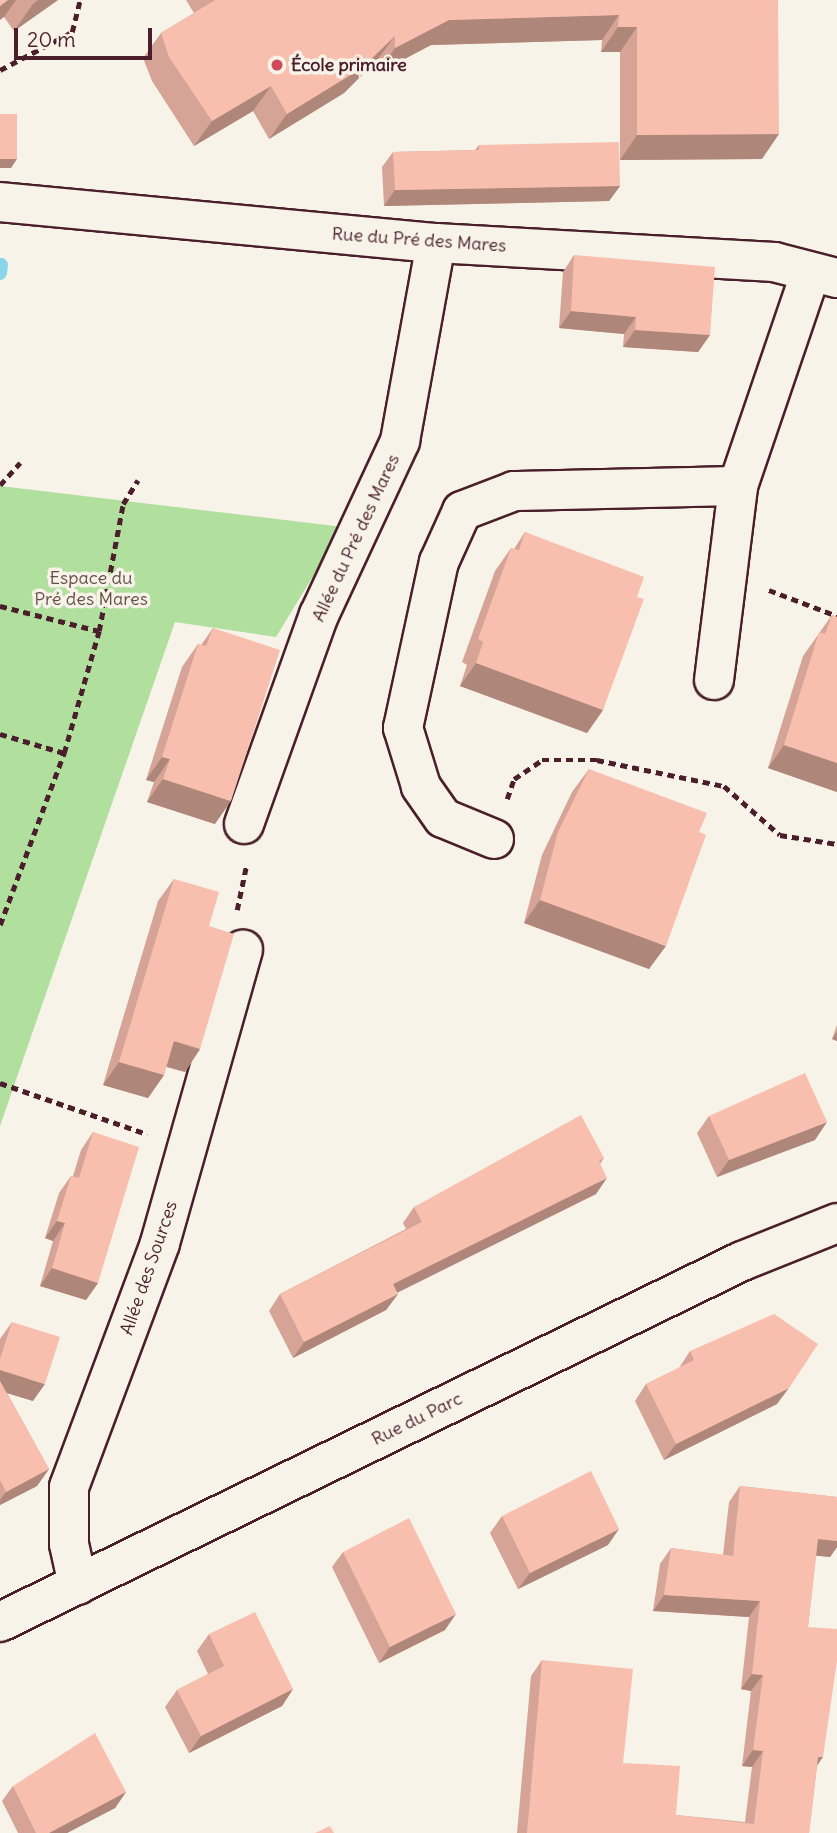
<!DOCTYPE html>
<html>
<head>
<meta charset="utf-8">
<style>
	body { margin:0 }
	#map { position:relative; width:837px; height:1833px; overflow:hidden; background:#f7f3e8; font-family:Delius,sans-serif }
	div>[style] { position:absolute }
	.green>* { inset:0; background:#b0df9e }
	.stream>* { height:14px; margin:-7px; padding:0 7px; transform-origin:7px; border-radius:7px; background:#89d5e9 }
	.path>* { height:4.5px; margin-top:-2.25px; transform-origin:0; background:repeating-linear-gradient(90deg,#4a1f2b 0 7px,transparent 0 12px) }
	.roads { filter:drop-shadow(2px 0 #4a1f2b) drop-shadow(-2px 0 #4a1f2b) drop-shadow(0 2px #4a1f2b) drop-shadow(0 -2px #4a1f2b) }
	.minor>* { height:38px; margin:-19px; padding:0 19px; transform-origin:19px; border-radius:19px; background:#f7f3e8 }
	.wall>* { inset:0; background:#d5a496 }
	.shaded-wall>* { inset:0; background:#ae867a }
	.building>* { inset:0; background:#f8bfaf }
	.dots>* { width:19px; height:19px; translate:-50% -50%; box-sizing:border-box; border:4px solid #f7f3e8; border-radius:50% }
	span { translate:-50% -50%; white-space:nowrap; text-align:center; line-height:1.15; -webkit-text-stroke:7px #f7f3e8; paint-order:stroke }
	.poi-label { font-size:18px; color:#4a1f2b; font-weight:700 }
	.left { translate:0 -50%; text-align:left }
	.street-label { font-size:18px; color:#4a1f2b }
	.park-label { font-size:18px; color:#644f48 }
	.scale { position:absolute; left:14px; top:28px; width:138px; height:32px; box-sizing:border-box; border:4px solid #4a1f2b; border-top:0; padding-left:9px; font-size:21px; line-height:24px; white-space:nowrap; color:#4a1f2b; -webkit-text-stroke:5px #f7f3e8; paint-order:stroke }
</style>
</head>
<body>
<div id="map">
	<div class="green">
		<i style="clip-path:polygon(0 486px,343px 527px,276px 637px,175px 622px,0 1126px)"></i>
	</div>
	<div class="stream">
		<i style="left:0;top:273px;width:8px;rotate:-83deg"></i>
	</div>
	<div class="path">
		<i style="left:0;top:70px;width:81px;rotate:-27.8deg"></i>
		<i style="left:72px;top:32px;width:33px;rotate:-76deg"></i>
		<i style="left:0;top:485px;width:30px;rotate:-48deg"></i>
		<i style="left:769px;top:590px;width:73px;rotate:20.9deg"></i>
		<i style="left:0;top:606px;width:102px;rotate:14.2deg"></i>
		<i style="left:0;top:734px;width:67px;rotate:16.5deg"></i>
		<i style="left:507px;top:799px;width:21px;rotate:-71deg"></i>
		<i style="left:514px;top:779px;width:34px;rotate:-34deg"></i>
		<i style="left:542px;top:760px;width:55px"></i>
		<i style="left:597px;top:760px;width:130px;rotate:11.6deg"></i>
		<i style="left:724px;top:786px;width:74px;rotate:41.2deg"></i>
		<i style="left:780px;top:835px;width:58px;rotate:9deg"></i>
		<i style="left:237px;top:910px;width:44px;rotate:-78.2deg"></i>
		<i style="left:0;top:925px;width:184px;rotate:-69.6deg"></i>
		<i style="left:64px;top:753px;width:127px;rotate:-74deg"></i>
		<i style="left:99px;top:631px;width:129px;rotate:-79.3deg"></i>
		<i style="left:123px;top:504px;width:28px;rotate:-58deg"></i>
		<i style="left:0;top:1083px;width:156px;rotate:19.1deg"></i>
	</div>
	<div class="roads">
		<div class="minor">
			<i style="left:0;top:202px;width:438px;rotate:5.4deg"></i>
			<i style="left:436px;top:243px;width:339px;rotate:3.2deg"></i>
			<i style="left:774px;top:262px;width:65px;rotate:14.3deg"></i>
			<i style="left:714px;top:680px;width:195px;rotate:-82.9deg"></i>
			<i style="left:738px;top:486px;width:226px;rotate:-71.2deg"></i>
			<i style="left:244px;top:824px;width:222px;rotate:-70.3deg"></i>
			<i style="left:319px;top:615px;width:192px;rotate:-65deg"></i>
			<i style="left:400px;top:441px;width:201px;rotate:-79.7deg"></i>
			<i style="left:494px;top:839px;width:55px;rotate:-157.6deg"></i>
			<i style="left:443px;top:818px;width:39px;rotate:-125deg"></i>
			<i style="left:421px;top:786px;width:61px;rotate:-107.2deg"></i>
			<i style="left:403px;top:728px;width:170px;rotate:-77.8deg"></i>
			<i style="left:439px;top:562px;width:56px;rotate:-65.7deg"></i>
			<i style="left:462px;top:511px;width:56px;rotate:-21deg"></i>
			<i style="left:514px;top:491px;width:224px;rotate:-1.3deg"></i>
			<i style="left:78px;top:1585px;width:42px;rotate:-102.4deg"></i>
			<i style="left:69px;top:1544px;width:57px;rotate:-90deg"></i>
			<i style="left:69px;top:1487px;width:260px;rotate:-69.5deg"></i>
			<i style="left:160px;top:1243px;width:305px;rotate:-74.2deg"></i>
			<i style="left:0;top:1622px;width:825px;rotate:-25.94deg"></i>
			<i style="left:742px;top:1261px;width:102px;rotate:-21.8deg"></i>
		</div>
	</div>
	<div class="wall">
		<i style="clip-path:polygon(0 0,58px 0,14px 31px,4px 17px)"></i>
		<i style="clip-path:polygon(186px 0,778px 0,762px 159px,620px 160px,620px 52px,601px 52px,602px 40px,431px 45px,378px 73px,377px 60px,344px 93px,269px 139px,253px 111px,194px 146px,152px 81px,143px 58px,161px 33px,194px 13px)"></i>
		<i style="clip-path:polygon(479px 145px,620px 186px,609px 201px,384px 206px,382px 167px,393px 152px,475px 150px)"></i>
		<i style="clip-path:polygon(574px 255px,710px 335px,698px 352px,623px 347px,624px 334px,559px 328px,563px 272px)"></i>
		<i style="clip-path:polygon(525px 532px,637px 597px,603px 710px,587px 733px,460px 686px,467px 665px,462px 662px,495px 571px,511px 548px,514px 549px)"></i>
		<i style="clip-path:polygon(832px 615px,837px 617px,837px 792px,768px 768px,803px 656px)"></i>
		<i style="clip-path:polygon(213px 628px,215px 824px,147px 802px,154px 782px,146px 780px,182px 667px,198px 644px,201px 645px)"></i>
		<i style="clip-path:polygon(589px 769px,699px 832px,649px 969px,524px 923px,542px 855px,572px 792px)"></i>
		<i style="clip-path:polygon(174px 879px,209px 926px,200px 1049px,185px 1072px,166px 1067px,164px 1075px,148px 1098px,103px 1085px,158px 901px)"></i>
		<i style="clip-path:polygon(837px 1025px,837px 1041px,832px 1039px)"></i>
		<i style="clip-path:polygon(709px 1116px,815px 1140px,717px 1177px,697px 1133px)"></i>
		<i style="clip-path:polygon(93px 1132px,98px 1283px,86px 1300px,40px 1286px,53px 1241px,45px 1238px,59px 1193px,71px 1176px,73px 1176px,81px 1150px)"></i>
		<i style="clip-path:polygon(604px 1158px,600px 1164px,596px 1194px,397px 1293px,398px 1294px,386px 1310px,293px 1358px,269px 1311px,280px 1294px,406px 1229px,403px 1223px,414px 1207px)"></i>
		<i style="clip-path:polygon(12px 1322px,33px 1401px,7px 1393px,49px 1469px,37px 1486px,0 1505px,0 1339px)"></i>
		<i style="clip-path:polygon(690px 1351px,777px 1404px,664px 1460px,635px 1401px,646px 1384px,679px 1368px)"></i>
		<i style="clip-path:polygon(740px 1486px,837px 1497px,837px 1547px,830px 1557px,816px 1555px,808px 1627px,817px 1766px,809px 1833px,517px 1833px,531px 1676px,542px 1660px,623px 1763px,676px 1815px,745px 1822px,752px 1767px,742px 1766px,751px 1691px,741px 1689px,749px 1617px,653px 1611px,660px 1564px,671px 1548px,723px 1555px,729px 1502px)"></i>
		<i style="clip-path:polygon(502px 1516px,608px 1545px,518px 1589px,490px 1533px)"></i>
		<i style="clip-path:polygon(343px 1552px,445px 1630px,379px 1663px,332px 1567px)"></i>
		<i style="clip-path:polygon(209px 1634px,293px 1689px,282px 1706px,189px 1753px,165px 1707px,177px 1690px,208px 1674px,197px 1651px)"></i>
		<i style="clip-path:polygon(13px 1786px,126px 1792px,115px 1808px,67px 1833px,18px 1833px,2px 1801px)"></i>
	</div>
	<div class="shaded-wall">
		<i style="clip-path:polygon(8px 0,16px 0,4px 17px,0 20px,0 6px)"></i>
		<i style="clip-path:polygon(38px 0,58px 0,14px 31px,33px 4px)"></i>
		<i style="clip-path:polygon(619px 15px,602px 40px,431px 45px,378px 73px,395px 48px,449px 20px)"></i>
		<i style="clip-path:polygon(618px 27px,637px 27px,620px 52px,601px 52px)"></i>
		<i style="clip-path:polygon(395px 36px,377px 60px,344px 93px,269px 139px,287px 114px)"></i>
		<i style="clip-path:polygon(271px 86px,253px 111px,194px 146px,212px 121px)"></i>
		<i style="clip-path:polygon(779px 134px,762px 159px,620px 160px,637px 135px)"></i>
		<i style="clip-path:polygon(0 159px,17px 159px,11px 168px,0 168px)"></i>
		<i style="clip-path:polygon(620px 186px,609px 201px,384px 206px,395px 190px)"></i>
		<i style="clip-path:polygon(571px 311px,636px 317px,624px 334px,559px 328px)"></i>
		<i style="clip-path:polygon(635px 330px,710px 335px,698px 352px,623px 347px)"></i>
		<i style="clip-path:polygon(476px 663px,603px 710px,587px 733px,460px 686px)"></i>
		<i style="clip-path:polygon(784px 745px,837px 763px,837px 792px,768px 768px)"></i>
		<i style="clip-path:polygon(162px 757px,170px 759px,154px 782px,146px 780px)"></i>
		<i style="clip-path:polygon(163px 779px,231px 801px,215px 824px,147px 802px)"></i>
		<i style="clip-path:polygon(540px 900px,666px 946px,649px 969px,524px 923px)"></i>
		<i style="clip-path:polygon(837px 1032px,837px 1041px,832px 1039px)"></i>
		<i style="clip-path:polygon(174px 1041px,200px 1049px,185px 1072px,158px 1064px)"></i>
		<i style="clip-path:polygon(119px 1062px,164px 1075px,148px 1098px,103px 1085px)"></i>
		<i style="clip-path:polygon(827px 1122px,815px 1140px,717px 1177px,729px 1160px)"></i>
		<i style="clip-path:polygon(607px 1178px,596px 1194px,382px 1300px,393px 1284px)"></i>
		<i style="clip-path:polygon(57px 1221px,65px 1223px,53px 1241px,45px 1238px)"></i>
		<i style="clip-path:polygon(52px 1268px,98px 1283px,86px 1300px,40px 1286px)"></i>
		<i style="clip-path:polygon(398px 1294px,386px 1310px,293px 1358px,304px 1342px)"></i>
		<i style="clip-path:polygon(0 1370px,45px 1384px,33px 1401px,0 1391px)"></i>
		<i style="clip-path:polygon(789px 1388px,777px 1404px,664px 1460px,676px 1444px)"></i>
		<i style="clip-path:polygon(49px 1469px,37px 1486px,0 1505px,0 1500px,6px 1492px)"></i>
		<i style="clip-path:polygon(619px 1529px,608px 1545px,518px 1589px,530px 1573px)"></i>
		<i style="clip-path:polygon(818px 1539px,837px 1541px,837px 1547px,830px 1557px,807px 1555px)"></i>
		<i style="clip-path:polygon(664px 1595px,760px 1601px,749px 1617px,653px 1611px)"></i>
		<i style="clip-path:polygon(456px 1614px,445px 1630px,379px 1663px,390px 1647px)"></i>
		<i style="clip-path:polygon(752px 1674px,763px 1675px,751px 1691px,741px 1689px)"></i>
		<i style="clip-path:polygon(293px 1689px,282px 1706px,189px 1753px,201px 1736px)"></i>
		<i style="clip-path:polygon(753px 1750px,763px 1751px,752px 1767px,742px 1766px)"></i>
		<i style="clip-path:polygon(818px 1757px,823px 1757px,812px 1773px)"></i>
		<i style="clip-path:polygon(126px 1792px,115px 1808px,67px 1833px,49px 1833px)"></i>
	</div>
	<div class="building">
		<i style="clip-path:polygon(0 0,8px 0,0 6px)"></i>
		<i style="clip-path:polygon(215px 0,778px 0,779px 134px,637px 135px,637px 27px,618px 27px,619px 15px,449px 20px,395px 48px,395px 36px,362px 68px,287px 114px,271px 86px,212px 121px,169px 57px,161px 33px)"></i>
		<i style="clip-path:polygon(0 114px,17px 114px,17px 159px,0 159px)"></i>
		<i style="clip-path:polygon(619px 142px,620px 186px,395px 190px,393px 152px,479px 150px,479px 145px)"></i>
		<i style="clip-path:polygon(574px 255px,715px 267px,710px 335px,635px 330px,636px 317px,571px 311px)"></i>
		<i style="clip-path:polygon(525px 532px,644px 577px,637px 597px,644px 599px,603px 710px,476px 663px,483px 642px,478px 639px,511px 548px,519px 550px)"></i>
		<i style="clip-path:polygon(832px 615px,837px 617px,837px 763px,784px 745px,819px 632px,825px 634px)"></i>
		<i style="clip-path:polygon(213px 628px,280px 650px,231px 801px,163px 779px,170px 759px,162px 757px,198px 644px,206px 646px)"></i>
		<i style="clip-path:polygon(589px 769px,707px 813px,699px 832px,706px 835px,666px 946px,540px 900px,558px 832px)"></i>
		<i style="clip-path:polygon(174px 879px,219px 892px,209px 926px,234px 934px,200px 1049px,174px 1041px,164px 1075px,119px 1062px)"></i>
		<i style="clip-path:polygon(805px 1073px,827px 1122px,729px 1160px,709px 1116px)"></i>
		<i style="clip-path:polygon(581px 1115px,604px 1158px,599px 1161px,607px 1178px,393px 1284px,398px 1294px,304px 1342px,280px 1294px,422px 1222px,414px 1207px)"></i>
		<i style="clip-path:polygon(93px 1132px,139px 1147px,98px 1283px,52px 1268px,65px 1223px,57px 1221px,71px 1176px,79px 1178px)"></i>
		<i style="clip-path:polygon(774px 1314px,818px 1344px,789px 1388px,676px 1444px,646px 1384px,694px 1360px,690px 1351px)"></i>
		<i style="clip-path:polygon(12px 1322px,60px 1337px,45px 1384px,0 1370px,0 1359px)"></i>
		<i style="clip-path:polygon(0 1381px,49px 1469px,6px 1492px,0 1480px)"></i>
		<i style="clip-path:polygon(591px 1471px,619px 1529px,530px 1573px,502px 1516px)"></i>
		<i style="clip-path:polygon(740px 1486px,837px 1497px,837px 1541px,818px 1539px,808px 1627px,837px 1629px,837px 1661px,823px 1757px,818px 1757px,809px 1833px,527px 1833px,542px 1660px,633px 1669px,623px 1763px,680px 1766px,676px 1815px,754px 1824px,763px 1751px,753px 1750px,763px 1675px,752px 1674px,760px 1601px,664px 1595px,671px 1548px,733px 1556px)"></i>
		<i style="clip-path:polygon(409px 1518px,456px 1614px,390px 1647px,343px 1552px)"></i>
		<i style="clip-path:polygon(255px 1612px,293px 1689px,201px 1736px,177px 1690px,224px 1666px,209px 1634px)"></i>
		<i style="clip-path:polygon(95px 1733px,126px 1792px,49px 1833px,36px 1833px,13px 1786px)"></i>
		<i style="clip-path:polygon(330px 1826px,334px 1833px,315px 1833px)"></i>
	</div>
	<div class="dots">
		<i style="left:277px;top:65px;background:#d1495b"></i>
	</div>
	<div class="poi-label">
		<span class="left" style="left:291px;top:65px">École primaire</span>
	</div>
	<div class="street-label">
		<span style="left:419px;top:240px;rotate:4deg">Rue du Pré des Mares</span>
		<span style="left:356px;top:538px;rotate:-65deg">Allée du Pré des Mares</span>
		<span style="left:149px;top:1268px;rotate:-71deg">Allée des Sources</span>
		<span style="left:417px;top:1419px;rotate:-26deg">Rue du Parc</span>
	</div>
	<div class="park-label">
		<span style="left:91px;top:589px">Espace du<br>Pré des Mares</span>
	</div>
	<div class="scale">20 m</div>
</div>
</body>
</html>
